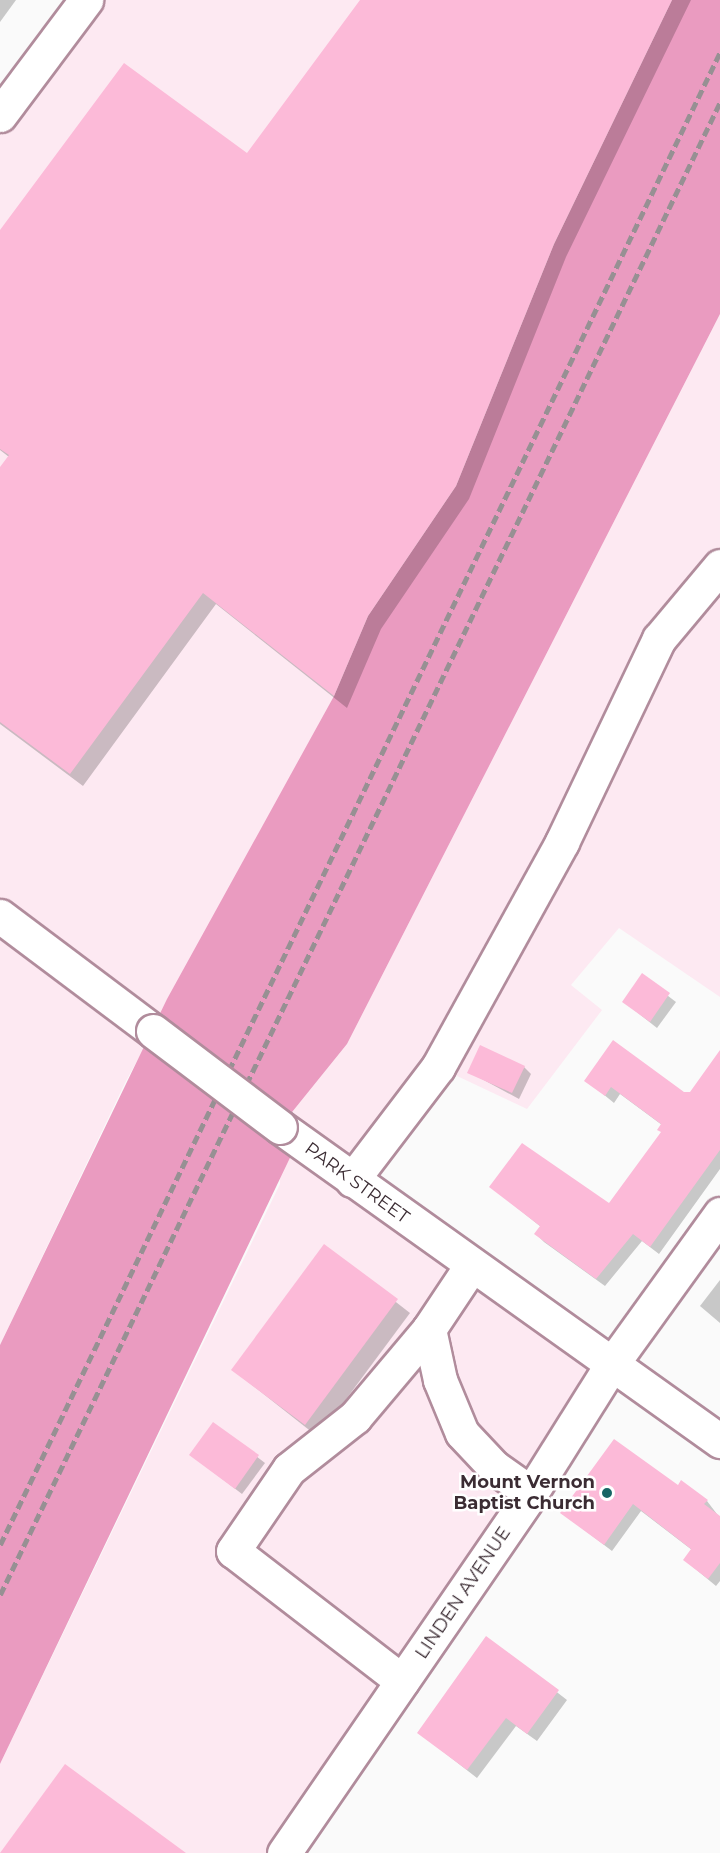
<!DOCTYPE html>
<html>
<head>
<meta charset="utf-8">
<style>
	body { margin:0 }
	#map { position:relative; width:720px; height:1853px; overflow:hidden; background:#fafafa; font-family:Montserrat,sans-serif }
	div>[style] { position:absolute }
	.built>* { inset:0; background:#fde9f2 }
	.forest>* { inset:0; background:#ea9bc0 }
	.shadow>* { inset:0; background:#0003 }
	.building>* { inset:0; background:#fcbad8 }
	.roads { filter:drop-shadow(2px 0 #b18c9c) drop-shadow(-2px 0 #b18c9c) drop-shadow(0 2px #b18c9c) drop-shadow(0 -2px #b18c9c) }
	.minor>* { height:33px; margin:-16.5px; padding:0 16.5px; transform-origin:16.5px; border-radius:16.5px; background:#fff }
	.rail>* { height:4.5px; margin-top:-2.25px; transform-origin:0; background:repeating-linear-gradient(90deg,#979093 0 9px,transparent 0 13.5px) }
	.bridges { filter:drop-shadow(2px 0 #b18c9c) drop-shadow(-2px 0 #b18c9c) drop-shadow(0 2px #b18c9c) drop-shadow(0 -2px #b18c9c) }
	.minor-bridge>* { height:33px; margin:-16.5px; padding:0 16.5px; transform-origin:16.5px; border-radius:16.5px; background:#fff }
	.dots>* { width:16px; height:16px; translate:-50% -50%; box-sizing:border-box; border:3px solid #fff; border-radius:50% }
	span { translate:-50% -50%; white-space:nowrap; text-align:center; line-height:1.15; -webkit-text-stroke:5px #fff; paint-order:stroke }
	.street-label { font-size:18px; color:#3b2c33 }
	.poi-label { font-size:18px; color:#3b2c33; font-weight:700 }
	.right { translate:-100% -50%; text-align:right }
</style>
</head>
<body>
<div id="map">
	<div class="built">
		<i style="clip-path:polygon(86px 0,672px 0,554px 244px,456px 486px,368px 616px,334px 696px,125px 1083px,0 1345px,0 115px)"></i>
		<i style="clip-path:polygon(720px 314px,720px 997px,619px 928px,571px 985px,602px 1010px,527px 1109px,438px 1067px,352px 1180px,612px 1364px,284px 1853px,0 1853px,0 1764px,280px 1184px,280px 1127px,347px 1044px)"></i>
	</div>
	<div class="forest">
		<i style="clip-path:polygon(672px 0,720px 0,720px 314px,347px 1044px,280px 1127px,298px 1141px,0 1764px,0 1345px,167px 999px,334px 696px,368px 616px,456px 486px,554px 244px)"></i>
	</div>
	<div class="shadow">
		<i style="clip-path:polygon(0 0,16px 0,0 22px)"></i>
		<i style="clip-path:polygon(362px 0,691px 0,566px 257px,469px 499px,381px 629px,347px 708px,216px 604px,83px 786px,0 724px,0 470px,9px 457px,0 450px,0 233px,247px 155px)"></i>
		<i style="clip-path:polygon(642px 976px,676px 1002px,657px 1028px,624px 1002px)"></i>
		<i style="clip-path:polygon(720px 1052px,720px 1169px,659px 1254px,642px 1241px,605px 1286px,544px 1242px,536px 1234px,541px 1227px,491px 1187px,610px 1205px,663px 1133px,662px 1125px,620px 1094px,614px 1103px,586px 1080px,691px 1093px)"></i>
		<i style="clip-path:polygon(524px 1067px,531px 1074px,519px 1099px,469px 1072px)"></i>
		<i style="clip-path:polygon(324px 1246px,410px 1313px,318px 1437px,233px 1370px)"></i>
		<i style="clip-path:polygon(720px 1280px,720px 1323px,700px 1306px)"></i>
		<i style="clip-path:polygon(214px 1424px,265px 1463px,242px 1494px,191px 1455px)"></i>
		<i style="clip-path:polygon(678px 1487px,707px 1501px,720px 1518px,720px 1581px,716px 1586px,693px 1567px,692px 1550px,641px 1511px,612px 1551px,562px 1513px)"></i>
		<i style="clip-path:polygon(487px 1638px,567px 1700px,537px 1741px,516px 1726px,477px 1778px,419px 1733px)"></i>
	</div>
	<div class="building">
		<i style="clip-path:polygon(360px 0,672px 0,554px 244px,456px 486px,368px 616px,334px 696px,203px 593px,70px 774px,0 722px,0 467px,9px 455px,0 449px,0 230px,124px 63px,247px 153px)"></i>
		<i style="clip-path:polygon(642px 973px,670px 993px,650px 1022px,622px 1002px)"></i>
		<i style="clip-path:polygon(613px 1040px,684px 1092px,690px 1092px,720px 1050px,720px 1150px,650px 1247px,633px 1234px,596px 1279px,534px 1234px,540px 1226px,489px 1187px,522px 1143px,609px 1203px,661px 1132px,657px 1130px,661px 1124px,611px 1087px,605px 1096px,584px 1081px)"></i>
		<i style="clip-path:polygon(480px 1045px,525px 1066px,512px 1093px,467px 1073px)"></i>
		<i style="clip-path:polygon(324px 1244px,398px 1299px,305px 1425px,231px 1370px)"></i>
		<i style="clip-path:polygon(213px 1422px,259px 1455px,235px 1489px,189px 1455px)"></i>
		<i style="clip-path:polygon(614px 1439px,678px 1485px,681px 1480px,708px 1500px,704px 1504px,720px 1516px,720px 1563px,708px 1579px,683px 1560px,691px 1549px,633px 1504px,604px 1545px,560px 1513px)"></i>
		<i style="clip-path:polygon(486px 1636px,559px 1690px,527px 1734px,506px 1718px,467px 1770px,417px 1733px)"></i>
		<i style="clip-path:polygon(65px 1764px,186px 1853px,0 1853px)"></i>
	</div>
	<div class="roads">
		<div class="minor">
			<i style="left:0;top:115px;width:144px;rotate:-53.2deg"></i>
			<i style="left:0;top:916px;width:191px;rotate:36.9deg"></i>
			<i style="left:280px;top:1127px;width:541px;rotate:35.51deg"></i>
			<i style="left:352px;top:1180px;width:142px;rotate:-52.7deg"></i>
			<i style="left:438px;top:1067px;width:257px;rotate:-61.1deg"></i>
			<i style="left:562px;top:842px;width:225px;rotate:-64.5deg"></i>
			<i style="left:659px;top:639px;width:95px;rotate:-50.1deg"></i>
			<i style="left:471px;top:1266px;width:76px;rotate:123.7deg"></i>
			<i style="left:429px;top:1329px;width:52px;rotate:77.8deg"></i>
			<i style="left:440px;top:1380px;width:57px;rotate:67.5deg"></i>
			<i style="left:462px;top:1433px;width:47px;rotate:46.7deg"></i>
			<i style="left:494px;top:1467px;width:45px;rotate:35.1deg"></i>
			<i style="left:402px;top:1681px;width:213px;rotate:-142.4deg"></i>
			<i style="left:233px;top:1551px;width:99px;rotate:-55.7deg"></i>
			<i style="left:289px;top:1469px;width:84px;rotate:-38.2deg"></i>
			<i style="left:355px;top:1417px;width:115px;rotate:-49.9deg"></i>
			<i style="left:284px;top:1853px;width:437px;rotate:-55.5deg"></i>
			<i style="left:531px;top:1493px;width:152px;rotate:-57.9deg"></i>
			<i style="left:612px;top:1364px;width:185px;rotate:-54.2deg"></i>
		</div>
	</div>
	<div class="rail">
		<i style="left:0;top:1545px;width:1658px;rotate:-64.25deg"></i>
		<i style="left:0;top:1595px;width:1658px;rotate:-64.25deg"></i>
	</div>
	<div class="bridges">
		<div class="minor-bridge">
			<i style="left:153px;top:1031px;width:159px;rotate:37.1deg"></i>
		</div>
	</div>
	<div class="dots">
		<i style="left:607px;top:1493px;background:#166564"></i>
	</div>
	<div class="street-label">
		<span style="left:357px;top:1183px;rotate:36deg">PARK STREET</span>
		<span style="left:463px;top:1593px;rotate:-56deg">LINDEN AVENUE</span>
	</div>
	<div class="poi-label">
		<span class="right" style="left:595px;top:1493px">Mount Vernon<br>Baptist Church</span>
	</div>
</div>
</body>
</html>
